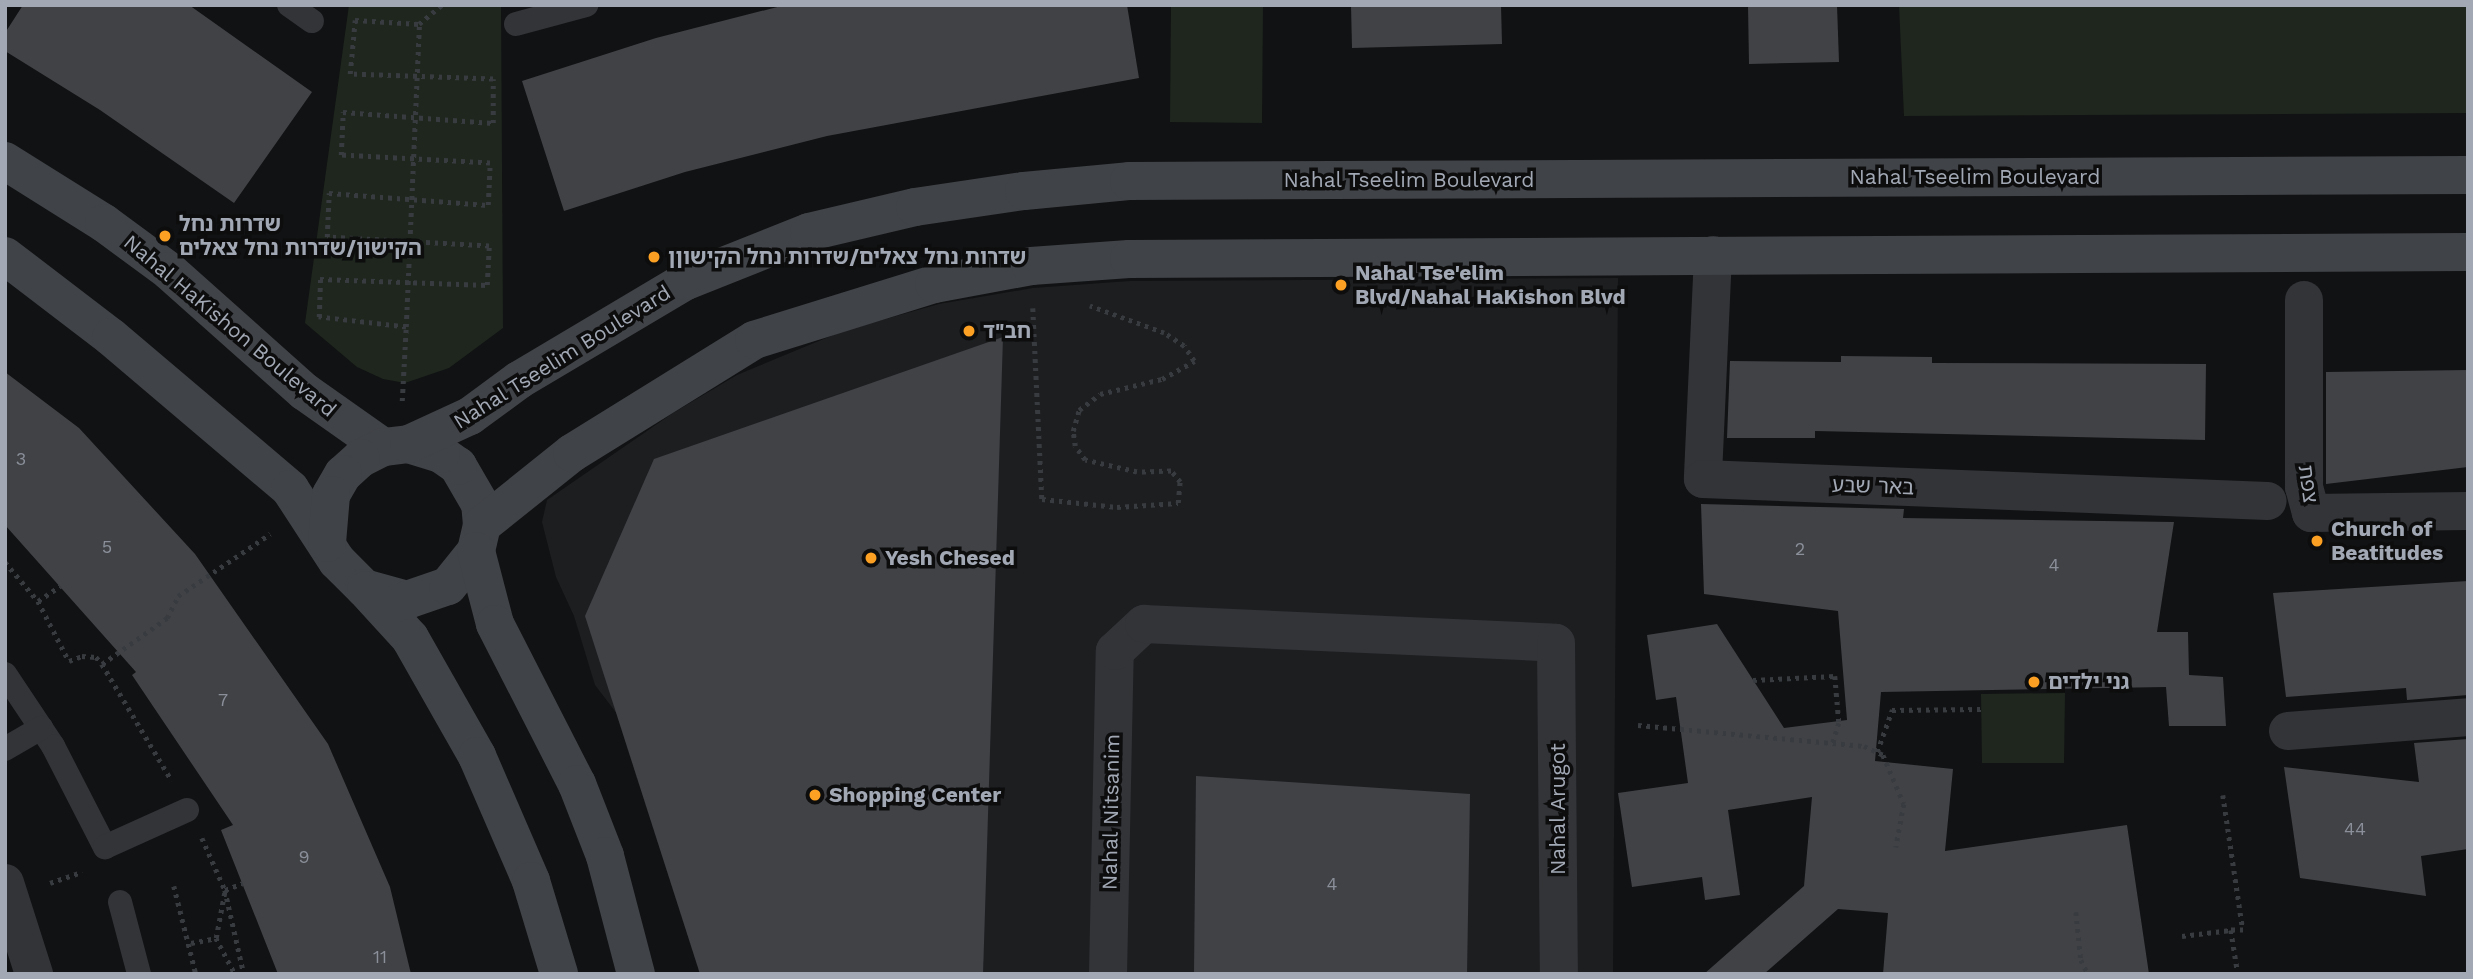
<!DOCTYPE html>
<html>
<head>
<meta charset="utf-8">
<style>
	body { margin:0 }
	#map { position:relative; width:2473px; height:979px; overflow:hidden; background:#111213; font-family:"Work Sans","Noto Sans Hebrew",sans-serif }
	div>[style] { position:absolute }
	.built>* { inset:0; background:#1d1e20 }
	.green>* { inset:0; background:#1e261e }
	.building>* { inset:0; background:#404246 }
	.path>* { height:4.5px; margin-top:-2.25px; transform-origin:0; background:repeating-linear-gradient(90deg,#383b3f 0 3.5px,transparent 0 8.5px) }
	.service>* { height:24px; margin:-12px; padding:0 12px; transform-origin:12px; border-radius:12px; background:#323438 }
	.minor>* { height:38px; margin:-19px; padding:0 19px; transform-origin:19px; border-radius:19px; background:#323438 }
	.secondary>* { height:38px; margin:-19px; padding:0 19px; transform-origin:19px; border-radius:19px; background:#404348 }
	.dots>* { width:19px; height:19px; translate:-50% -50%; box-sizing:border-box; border:4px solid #0d0d0e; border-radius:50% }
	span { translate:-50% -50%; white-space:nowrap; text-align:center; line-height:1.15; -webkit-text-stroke:7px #0d0d0e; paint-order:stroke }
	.number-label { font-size:18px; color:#8a8f99 }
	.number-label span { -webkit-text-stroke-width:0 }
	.street-label { font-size:21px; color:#a2a9b5 }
	.poi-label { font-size:21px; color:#a2a9b5; font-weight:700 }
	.left { translate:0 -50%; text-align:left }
	.frame { position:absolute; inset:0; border:7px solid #a2a9b5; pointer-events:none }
</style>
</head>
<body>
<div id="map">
	<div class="built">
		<i style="clip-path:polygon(1618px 278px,1613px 974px,717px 974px,653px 761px,595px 685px,574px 616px,556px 577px,542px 522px,547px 500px,673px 413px,737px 375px,843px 331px,939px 304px,1033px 288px,1130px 281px)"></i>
	</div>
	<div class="green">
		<i style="clip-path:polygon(349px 5px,501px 5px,503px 328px,449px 368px,405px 383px,383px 379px,357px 367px,305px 323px)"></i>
		<i style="clip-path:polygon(1171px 5px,1263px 5px,1262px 123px,1170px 122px)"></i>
		<i style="clip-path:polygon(1899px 5px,2468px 5px,2468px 113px,1904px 116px)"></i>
		<i style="clip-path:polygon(2065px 693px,2064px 763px,1982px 763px,1981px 694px)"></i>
	</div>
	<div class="building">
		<i style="clip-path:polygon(23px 5px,189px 5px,312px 92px,234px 203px,100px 110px,5px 51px,5px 33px)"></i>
		<i style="clip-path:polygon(785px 5px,1127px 5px,1139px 78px,827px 136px,685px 172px,564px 211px,522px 81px,656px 38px)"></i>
		<i style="clip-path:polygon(1351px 5px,1501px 5px,1502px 44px,1352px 48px)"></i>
		<i style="clip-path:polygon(1748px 5px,1837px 5px,1839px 62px,1749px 64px)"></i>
		<i style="clip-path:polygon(1003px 337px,983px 974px,700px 974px,585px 616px,654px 459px)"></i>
		<i style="clip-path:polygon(1841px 356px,1932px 357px,1932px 363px,2206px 364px,2205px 440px,1815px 431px,1815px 438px,1727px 438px,1730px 361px,1841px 362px)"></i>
		<i style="clip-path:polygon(2468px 370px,2468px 467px,2326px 484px,2326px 372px)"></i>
		<i style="clip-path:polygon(5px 372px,79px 428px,195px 554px,328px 744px,390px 887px,411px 974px,278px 974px,221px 830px,233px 825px,132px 675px,136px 672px,5px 525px)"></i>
		<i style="clip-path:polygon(1701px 504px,1904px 509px,1903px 518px,2174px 522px,2157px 632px,2188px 632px,2189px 675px,2223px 677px,2226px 726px,2169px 726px,2166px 687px,1881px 692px,1875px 761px,1953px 769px,1945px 851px,2127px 825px,2149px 974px,1883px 974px,1888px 913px,1838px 909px,1764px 974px,1704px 974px,1804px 886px,1812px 797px,1728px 810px,1740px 895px,1705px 900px,1702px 877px,1632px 887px,1618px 793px,1688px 783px,1676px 697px,1656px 700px,1647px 635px,1717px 624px,1784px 728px,1847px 720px,1838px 611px,1704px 594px)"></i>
		<i style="clip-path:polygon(2468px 581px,2468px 695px,2407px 700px,2406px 688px,2286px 697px,2273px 593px)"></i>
		<i style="clip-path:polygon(2468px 739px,2468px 849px,2421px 856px,2426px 896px,2300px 878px,2284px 767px,2419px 782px,2414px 743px)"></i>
		<i style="clip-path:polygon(1196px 776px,1470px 794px,1467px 974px,1194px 974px)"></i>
	</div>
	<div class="path">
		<i style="left:1033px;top:308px;width:191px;rotate:87.3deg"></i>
		<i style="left:1042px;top:499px;width:75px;rotate:6.1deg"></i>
		<i style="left:1117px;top:507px;width:61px;rotate:-3.8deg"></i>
		<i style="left:1178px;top:503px;width:21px;rotate:-85deg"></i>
		<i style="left:1180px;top:482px;width:14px;rotate:-129deg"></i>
		<i style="left:1171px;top:471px;width:34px;rotate:178deg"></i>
		<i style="left:1137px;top:472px;width:53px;rotate:-167deg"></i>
		<i style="left:1085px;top:460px;width:17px;rotate:-126deg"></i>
		<i style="left:1075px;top:446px;width:15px;rotate:-98deg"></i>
		<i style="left:1073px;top:431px;width:22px;rotate:-74deg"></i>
		<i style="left:1079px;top:410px;width:26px;rotate:-37deg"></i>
		<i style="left:1100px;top:394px;width:64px;rotate:-13.6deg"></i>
		<i style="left:1162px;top:379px;width:37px;rotate:-29deg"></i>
		<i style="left:1194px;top:361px;width:18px;rotate:-124deg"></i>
		<i style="left:1184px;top:346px;width:24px;rotate:-147deg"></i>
		<i style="left:1164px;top:333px;width:79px;rotate:-160deg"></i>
		<i style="left:406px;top:327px;width:303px;rotate:-87.5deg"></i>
		<i style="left:402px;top:401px;width:74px;rotate:-86.9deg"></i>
		<i style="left:406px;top:327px;width:88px;rotate:-173.4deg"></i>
		<i style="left:319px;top:317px;width:38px;rotate:-88deg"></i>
		<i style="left:320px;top:279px;width:167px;rotate:2.1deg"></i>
		<i style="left:487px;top:285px;width:39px;rotate:-87deg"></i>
		<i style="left:489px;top:246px;width:162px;rotate:-176.8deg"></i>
		<i style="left:327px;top:237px;width:44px;rotate:-87.4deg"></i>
		<i style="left:329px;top:193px;width:159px;rotate:4.3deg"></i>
		<i style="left:488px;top:205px;width:42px;rotate:-87.3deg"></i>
		<i style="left:490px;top:163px;width:149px;rotate:-176.9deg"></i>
		<i style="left:341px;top:155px;width:43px;rotate:-87.3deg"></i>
		<i style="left:343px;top:112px;width:150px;rotate:4.2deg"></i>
		<i style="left:493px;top:123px;width:44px;rotate:-90deg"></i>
		<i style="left:493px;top:79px;width:143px;rotate:-178deg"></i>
		<i style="left:350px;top:74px;width:54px;rotate:-84.7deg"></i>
		<i style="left:355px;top:20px;width:64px;rotate:3.6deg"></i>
		<i style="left:419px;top:24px;width:30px;rotate:-40deg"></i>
		<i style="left:5px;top:562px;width:51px;rotate:49.8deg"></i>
		<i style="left:38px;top:601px;width:68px;rotate:62.7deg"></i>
		<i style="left:69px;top:661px;width:14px;rotate:-21deg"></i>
		<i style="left:82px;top:656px;width:14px;rotate:4deg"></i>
		<i style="left:96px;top:657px;width:9px;rotate:49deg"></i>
		<i style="left:102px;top:664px;width:136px;rotate:59.1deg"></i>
		<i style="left:38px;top:601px;width:27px;rotate:-34deg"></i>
		<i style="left:102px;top:664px;width:80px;rotate:-35.3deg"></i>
		<i style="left:167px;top:618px;width:25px;rotate:-63deg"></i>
		<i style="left:178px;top:596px;width:111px;rotate:-34deg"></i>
		<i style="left:1753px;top:680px;width:82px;rotate:-2.8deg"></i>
		<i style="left:1835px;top:676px;width:47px;rotate:85.1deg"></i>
		<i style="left:1839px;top:723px;width:21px;rotate:107deg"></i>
		<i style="left:1638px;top:725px;width:227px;rotate:5.3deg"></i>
		<i style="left:1864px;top:746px;width:21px;rotate:25deg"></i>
		<i style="left:1883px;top:755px;width:53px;rotate:66.8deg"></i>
		<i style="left:1904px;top:804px;width:44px;rotate:100.5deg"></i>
		<i style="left:1877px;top:752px;width:45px;rotate:-70.3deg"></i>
		<i style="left:1892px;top:710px;width:89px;rotate:-0.6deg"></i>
		<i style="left:2223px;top:795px;width:136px;rotate:81.6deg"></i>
		<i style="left:2243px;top:930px;width:12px;rotate:180deg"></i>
		<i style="left:2231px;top:930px;width:45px;rotate:81deg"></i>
		<i style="left:202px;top:838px;width:57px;rotate:66.1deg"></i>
		<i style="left:225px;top:890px;width:86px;rotate:77.3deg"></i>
		<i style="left:50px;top:883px;width:34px;rotate:-19deg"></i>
		<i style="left:174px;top:886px;width:91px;rotate:76deg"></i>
		<i style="left:2076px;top:912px;width:48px;rotate:84.1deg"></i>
		<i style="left:2081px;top:960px;width:16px;rotate:63deg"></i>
		<i style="left:2182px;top:936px;width:49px;rotate:-7deg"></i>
		<i style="left:216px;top:938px;width:49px;rotate:-79.4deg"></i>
		<i style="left:225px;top:890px;width:19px;rotate:-21deg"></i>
		<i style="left:191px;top:943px;width:25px;rotate:-11deg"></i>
		<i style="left:216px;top:938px;width:41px;rotate:62.2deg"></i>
	</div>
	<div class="service">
		<i style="left:289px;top:5px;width:28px;rotate:35deg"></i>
		<i style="left:516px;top:24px;width:73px;rotate:-15.2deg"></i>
		<i style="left:5px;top:674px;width:87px;rotate:56.3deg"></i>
		<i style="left:53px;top:746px;width:114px;rotate:62.8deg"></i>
		<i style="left:105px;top:847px;width:90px;rotate:-24.3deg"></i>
		<i style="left:5px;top:749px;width:42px;rotate:-30.3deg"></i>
		<i style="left:120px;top:902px;width:74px;rotate:75.2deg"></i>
	</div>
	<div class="minor">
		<i style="left:1713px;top:255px;width:224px;rotate:92.6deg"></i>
		<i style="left:1703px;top:479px;width:565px;rotate:2.23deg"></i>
		<i style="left:2304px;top:300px;width:187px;rotate:90deg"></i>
		<i style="left:2304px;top:487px;width:27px;rotate:75deg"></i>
		<i style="left:2311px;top:513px;width:157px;rotate:-0.7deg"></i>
		<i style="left:2288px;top:731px;width:181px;rotate:-4.4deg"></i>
		<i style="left:5px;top:883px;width:96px;rotate:72.3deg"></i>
		<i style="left:1108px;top:974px;width:323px;rotate:-88.8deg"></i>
		<i style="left:1115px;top:651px;width:40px;rotate:-43deg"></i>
		<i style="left:1144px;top:624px;width:412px;rotate:2.6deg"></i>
		<i style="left:1556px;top:643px;width:331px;rotate:89.5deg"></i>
	</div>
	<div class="secondary">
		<i style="left:5px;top:161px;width:117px;rotate:32.1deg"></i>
		<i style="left:104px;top:223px;width:81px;rotate:36.4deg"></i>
		<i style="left:169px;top:271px;width:182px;rotate:41.7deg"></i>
		<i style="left:305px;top:392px;width:95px;rotate:35.2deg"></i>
		<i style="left:5px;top:256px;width:133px;rotate:37.4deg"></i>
		<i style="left:111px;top:337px;width:235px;rotate:40.3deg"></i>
		<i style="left:290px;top:489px;width:86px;rotate:56.9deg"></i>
		<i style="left:337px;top:561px;width:38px;rotate:45deg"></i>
		<i style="left:364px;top:588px;width:45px;rotate:15.6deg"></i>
		<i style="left:407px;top:600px;width:43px;rotate:-18.9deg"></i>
		<i style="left:448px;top:586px;width:45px;rotate:-51.3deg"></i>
		<i style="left:476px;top:551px;width:27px;rotate:-77deg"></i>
		<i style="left:482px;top:525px;width:21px;rotate:-95deg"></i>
		<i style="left:480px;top:504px;width:44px;rotate:-120.1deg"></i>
		<i style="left:458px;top:466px;width:21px;rotate:-145deg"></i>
		<i style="left:441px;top:454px;width:34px;rotate:-163deg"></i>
		<i style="left:409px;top:444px;width:26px;rotate:173deg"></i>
		<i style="left:383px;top:447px;width:25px;rotate:153deg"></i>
		<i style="left:361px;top:458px;width:24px;rotate:138deg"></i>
		<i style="left:343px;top:474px;width:24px;rotate:120deg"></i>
		<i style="left:331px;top:495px;width:48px;rotate:94.8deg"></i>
		<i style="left:409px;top:444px;width:67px;rotate:-24.7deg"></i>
		<i style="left:470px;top:416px;width:61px;rotate:-36.3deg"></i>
		<i style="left:519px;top:380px;width:194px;rotate:-30.7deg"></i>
		<i style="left:686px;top:281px;width:132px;rotate:-21.7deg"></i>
		<i style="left:809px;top:232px;width:109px;rotate:-13.3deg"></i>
		<i style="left:915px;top:207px;width:110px;rotate:-8.4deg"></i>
		<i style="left:1024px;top:191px;width:105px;rotate:-5.4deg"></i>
		<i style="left:1129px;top:181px;width:1339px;rotate:-0.26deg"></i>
		<i style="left:482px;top:525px;width:115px;rotate:-38.7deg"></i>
		<i style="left:572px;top:453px;width:214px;rotate:-31.8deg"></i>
		<i style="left:754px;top:340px;width:189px;rotate:-17.3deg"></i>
		<i style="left:934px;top:284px;width:99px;rotate:-10.5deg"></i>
		<i style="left:1031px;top:266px;width:98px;rotate:-4.1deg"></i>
		<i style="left:1129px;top:259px;width:1339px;rotate:-0.3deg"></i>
		<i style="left:476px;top:551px;width:75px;rotate:75.4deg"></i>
		<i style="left:495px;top:624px;width:180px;rotate:62.9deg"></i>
		<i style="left:577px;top:784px;width:77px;rotate:68.7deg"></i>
		<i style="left:605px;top:856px;width:122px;rotate:75.3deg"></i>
		<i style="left:366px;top:590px;width:65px;rotate:47.5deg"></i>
		<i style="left:410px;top:638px;width:136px;rotate:60.4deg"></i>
		<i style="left:477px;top:756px;width:136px;rotate:66.6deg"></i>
		<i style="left:531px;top:881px;width:97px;rotate:73.2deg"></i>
	</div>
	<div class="dots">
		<i style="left:165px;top:236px;background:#fba022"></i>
		<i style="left:654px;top:257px;background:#fba022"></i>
		<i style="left:1341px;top:285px;background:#fba022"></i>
		<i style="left:969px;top:331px;background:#fba022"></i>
		<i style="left:2317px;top:541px;background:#fba022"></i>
		<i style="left:871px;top:558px;background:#fba022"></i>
		<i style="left:2034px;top:682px;background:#fba022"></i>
		<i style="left:815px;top:795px;background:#fba022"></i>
	</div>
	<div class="number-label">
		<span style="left:21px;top:459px">3</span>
		<span style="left:107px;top:547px">5</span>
		<span style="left:1800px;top:549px">2</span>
		<span style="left:2054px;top:565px">4</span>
		<span style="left:223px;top:700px">7</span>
		<span style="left:2355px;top:829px">44</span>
		<span style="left:304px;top:857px">9</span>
		<span style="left:1332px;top:884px">4</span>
		<span style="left:380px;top:957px">11</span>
	</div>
	<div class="street-label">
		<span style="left:1975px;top:177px">Nahal Tseelim Boulevard</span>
		<span style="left:1409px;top:180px">Nahal Tseelim Boulevard</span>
		<span style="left:230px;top:326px;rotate:40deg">Nahal HaKishon Boulevard</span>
		<span style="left:562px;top:357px;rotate:-32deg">Nahal Tseelim Boulevard</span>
		<span style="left:2308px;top:484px;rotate:82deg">צפת</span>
		<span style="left:1873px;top:486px;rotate:2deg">באר שבע</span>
		<span style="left:1558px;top:809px;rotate:-90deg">Nahal Arugot</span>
		<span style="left:1111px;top:812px;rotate:-89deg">Nahal Nitsanim</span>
	</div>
	<div class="poi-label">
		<span class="left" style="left:179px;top:236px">שדרות נחל<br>הקישון/שדרות נחל צאלים</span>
		<span class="left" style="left:668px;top:257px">שדרות נחל צאלים/שדרות נחל הקישוןן</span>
		<span class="left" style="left:1355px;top:285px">Nahal Tse'elim<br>Blvd/Nahal HaKishon Blvd</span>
		<span class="left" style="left:983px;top:331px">חב"ד</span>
		<span class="left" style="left:2331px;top:541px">Church of<br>Beatitudes</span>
		<span class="left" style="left:885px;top:558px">Yesh Chesed</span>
		<span class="left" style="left:2048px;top:682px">גני ילדים</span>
		<span class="left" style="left:829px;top:795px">Shopping Center</span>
	</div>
	<div class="frame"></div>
</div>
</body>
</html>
